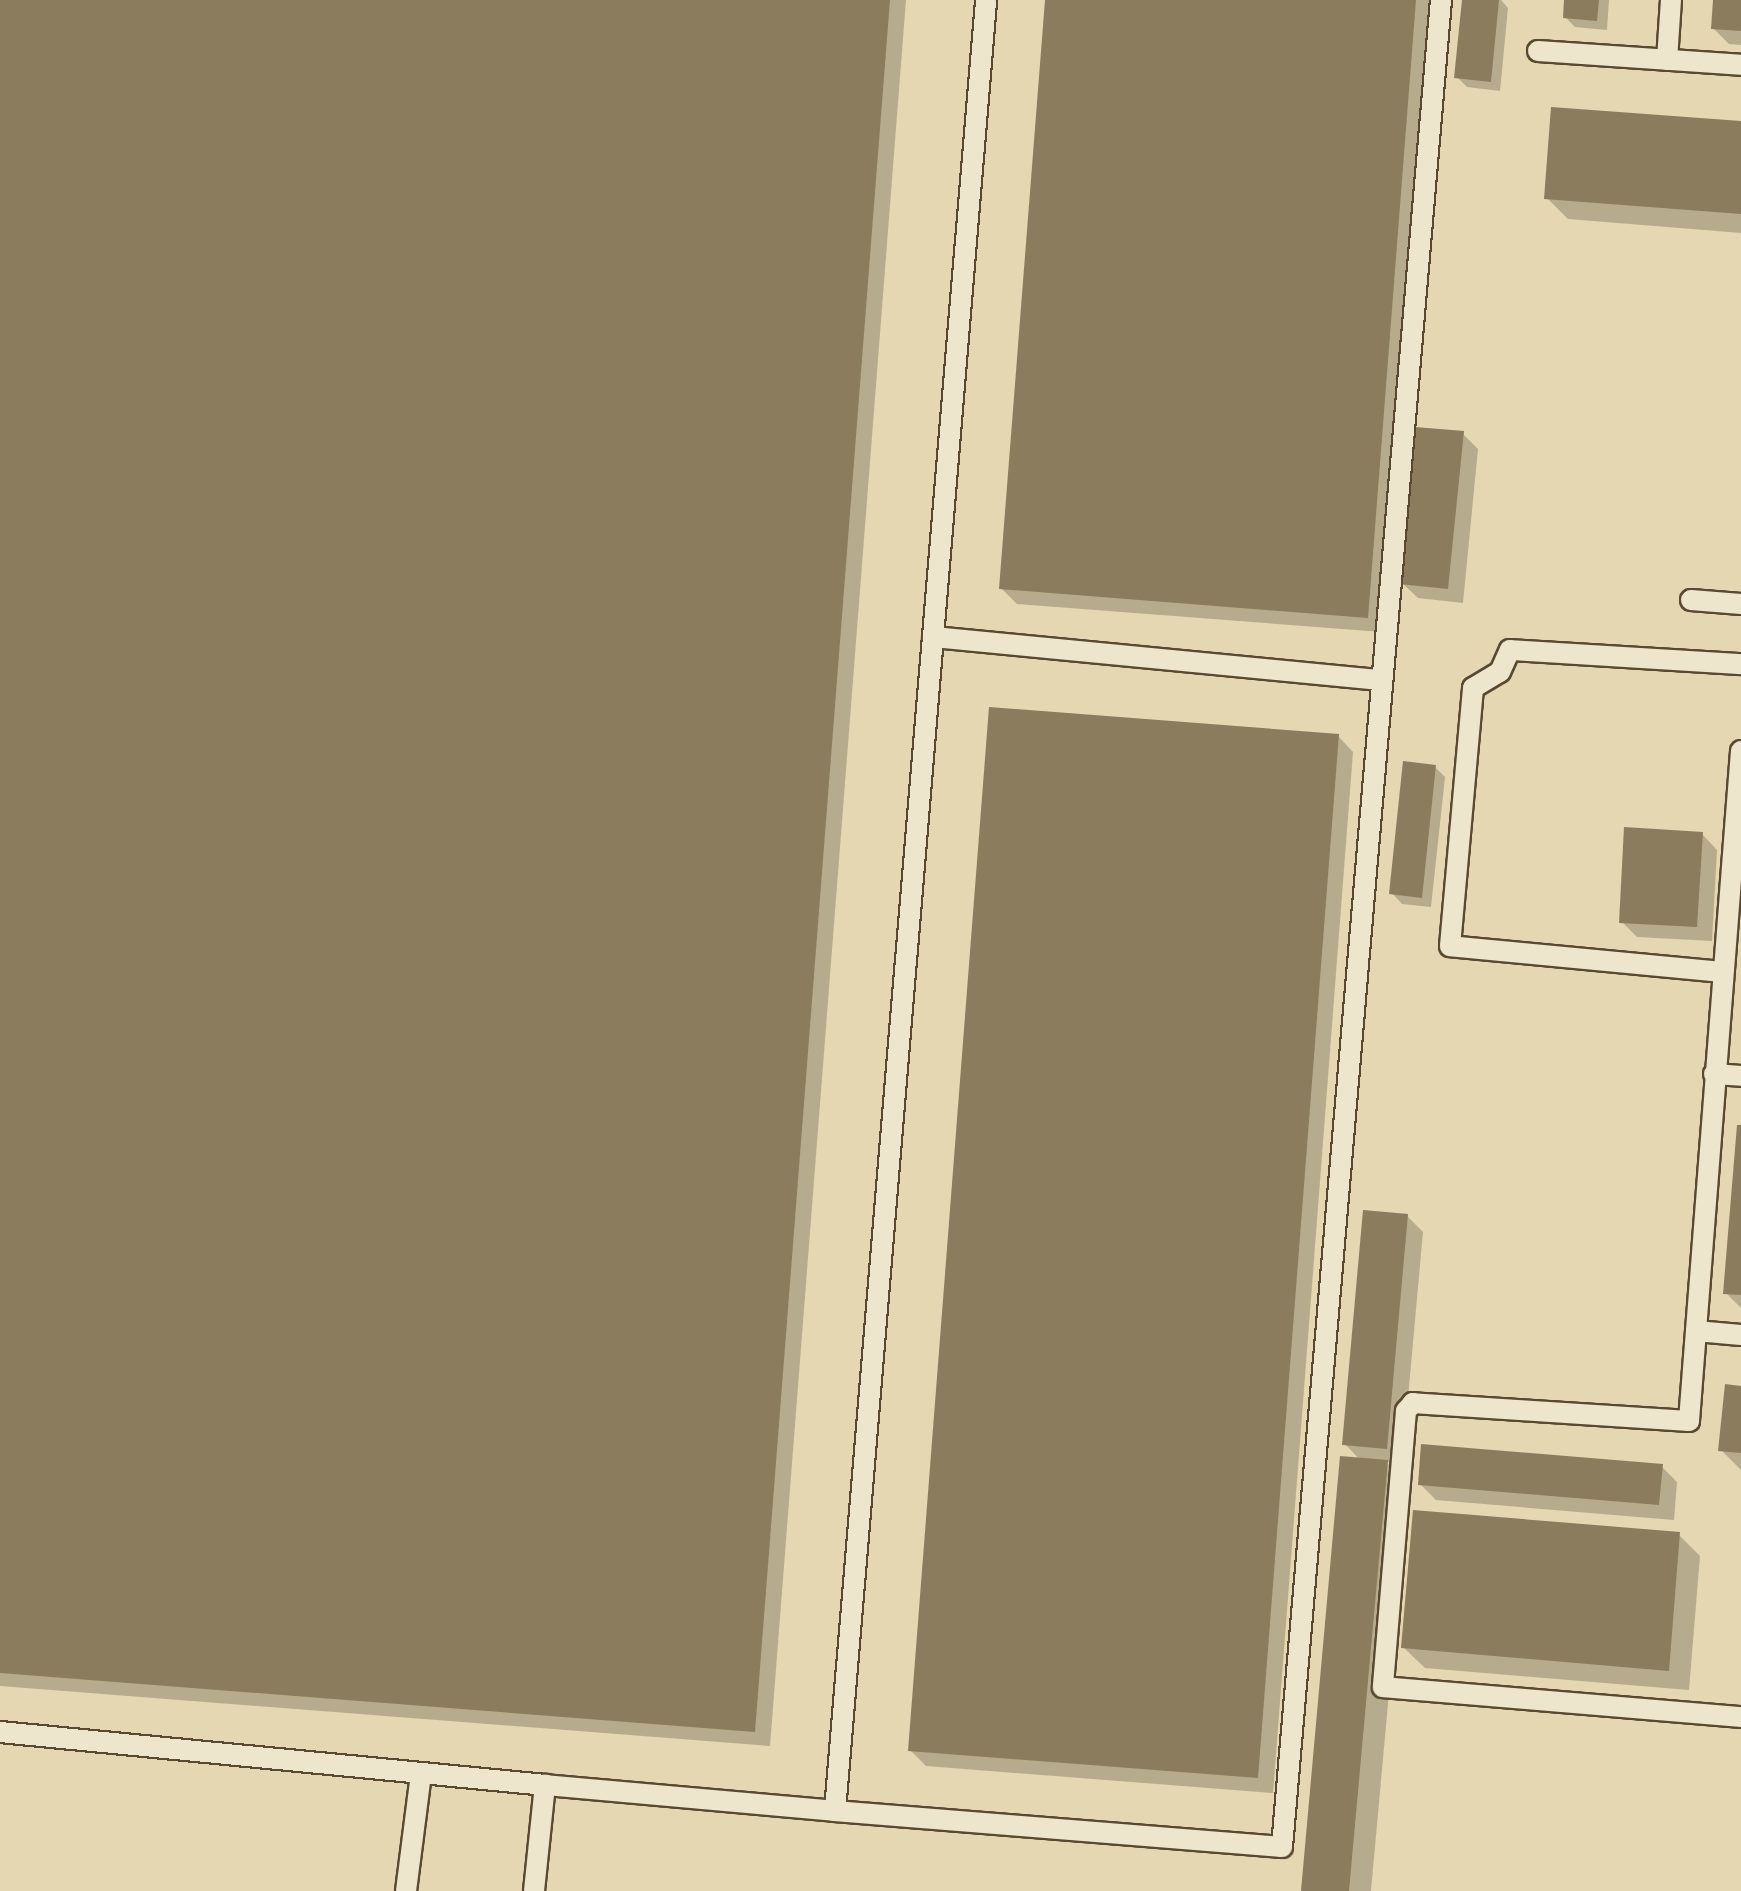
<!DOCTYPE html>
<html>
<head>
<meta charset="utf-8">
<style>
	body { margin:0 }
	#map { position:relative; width:1741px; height:1891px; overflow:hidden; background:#e4d7b1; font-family:"IM FELL DW Pica",serif }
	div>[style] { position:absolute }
	.shadow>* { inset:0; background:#0003 }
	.building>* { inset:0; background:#8b7c5e }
	.roads { filter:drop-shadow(2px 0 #584930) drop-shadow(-2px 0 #584930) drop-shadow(0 2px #584930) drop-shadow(0 -2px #584930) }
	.lane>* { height:20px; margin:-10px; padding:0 10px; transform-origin:10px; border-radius:10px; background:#ede5cc }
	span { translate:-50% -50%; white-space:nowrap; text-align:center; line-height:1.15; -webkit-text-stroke:8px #ede5cc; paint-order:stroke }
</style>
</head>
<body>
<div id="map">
	<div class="shadow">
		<i style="clip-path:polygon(0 0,906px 0,770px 1746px,0 1686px)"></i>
		<i style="clip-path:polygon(1047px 0,1432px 0,1382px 632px,1017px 604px,1001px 588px)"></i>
		<i style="clip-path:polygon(1464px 0,1501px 0,1508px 8px,1500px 91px,1467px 87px,1457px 77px)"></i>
		<i style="clip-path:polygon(1566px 0,1609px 0,1607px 30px,1575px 27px,1565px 17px)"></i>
		<i style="clip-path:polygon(1715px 0,1741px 0,1741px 45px,1729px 44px,1713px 28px)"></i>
		<i style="clip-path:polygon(1741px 124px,1741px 233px,1568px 219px,1547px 198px)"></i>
		<i style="clip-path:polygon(1462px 433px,1478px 449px,1463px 603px,1418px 598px,1402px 583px)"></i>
		<i style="clip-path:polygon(1338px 736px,1353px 752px,1273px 1793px,926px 1766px,910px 1750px)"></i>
		<i style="clip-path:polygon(1435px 767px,1445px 777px,1431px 907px,1402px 904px,1392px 893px)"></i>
		<i style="clip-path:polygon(1702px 834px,1717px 850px,1712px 941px,1637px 937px,1622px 922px)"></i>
		<i style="clip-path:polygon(1741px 1127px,1741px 1308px,1726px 1293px)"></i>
		<i style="clip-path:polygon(1407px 1216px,1423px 1232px,1402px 1464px,1386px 1462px,1408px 1484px,1371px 1891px,1304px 1891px,1361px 1461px,1345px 1444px)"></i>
		<i style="clip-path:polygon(1741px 1389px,1741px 1470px,1721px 1450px)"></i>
		<i style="clip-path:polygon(1662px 1467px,1677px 1482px,1674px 1520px,1436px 1500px,1420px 1484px)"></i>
		<i style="clip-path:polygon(1679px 1535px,1700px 1556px,1689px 1690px,1425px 1668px,1404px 1648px)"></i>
	</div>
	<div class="building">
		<i style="clip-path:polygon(0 0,890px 0,755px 1732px,0 1673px)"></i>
		<i style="clip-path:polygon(1045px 0,1416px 0,1368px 618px,999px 589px)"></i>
		<i style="clip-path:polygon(1462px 0,1499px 0,1491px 82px,1454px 78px)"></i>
		<i style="clip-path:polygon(1564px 0,1599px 0,1597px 21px,1563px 18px)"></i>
		<i style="clip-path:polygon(1713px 0,1741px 0,1741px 31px,1711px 29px)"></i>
		<i style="clip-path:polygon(1551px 107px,1741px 121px,1741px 214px,1544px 199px)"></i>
		<i style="clip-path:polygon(1415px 427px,1464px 431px,1448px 589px,1399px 584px)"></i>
		<i style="clip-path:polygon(989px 707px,1339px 734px,1258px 1778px,908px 1751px)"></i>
		<i style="clip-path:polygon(1403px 761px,1436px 765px,1422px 898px,1389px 894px)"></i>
		<i style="clip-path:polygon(1624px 827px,1703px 832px,1697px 927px,1619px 923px)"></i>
		<i style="clip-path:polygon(1737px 1125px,1741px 1125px,1741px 1295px,1723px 1294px)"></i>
		<i style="clip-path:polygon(1363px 1210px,1408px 1214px,1387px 1449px,1342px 1445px)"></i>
		<i style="clip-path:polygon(1725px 1384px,1741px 1386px,1741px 1453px,1718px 1451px)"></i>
		<i style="clip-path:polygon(1421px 1444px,1663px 1464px,1659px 1505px,1418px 1485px)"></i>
		<i style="clip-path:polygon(1340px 1456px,1388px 1460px,1349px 1891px,1301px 1891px)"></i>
		<i style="clip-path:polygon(1413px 1510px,1680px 1532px,1669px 1671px,1401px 1648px)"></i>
	</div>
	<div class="roads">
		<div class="lane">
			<i style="left:1538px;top:51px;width:203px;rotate:3.9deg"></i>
			<i style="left:1667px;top:60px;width:60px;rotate:-86.2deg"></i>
			<i style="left:1691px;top:600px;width:50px;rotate:4.6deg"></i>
			<i style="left:933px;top:637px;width:450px;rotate:5.5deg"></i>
			<i style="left:1741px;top:751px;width:672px;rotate:94.44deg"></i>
			<i style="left:1689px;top:1421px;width:277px;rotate:-176.3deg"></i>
			<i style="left:1413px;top:1403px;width:11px;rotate:131deg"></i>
			<i style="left:1406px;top:1411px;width:277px;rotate:94.8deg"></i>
			<i style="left:1383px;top:1687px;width:359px;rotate:4.8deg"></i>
			<i style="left:1723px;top:972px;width:274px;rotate:-174.6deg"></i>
			<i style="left:1450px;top:946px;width:259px;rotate:-84.9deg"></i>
			<i style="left:1473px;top:688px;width:31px;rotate:-31deg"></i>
			<i style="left:1500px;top:672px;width:24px;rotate:-66deg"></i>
			<i style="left:1510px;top:650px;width:231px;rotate:3.5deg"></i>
			<i style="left:1714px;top:1074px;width:27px;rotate:4deg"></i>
			<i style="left:1696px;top:1331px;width:45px;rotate:5.1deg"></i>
			<i style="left:0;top:1732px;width:548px;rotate:5.55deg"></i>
			<i style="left:835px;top:1811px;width:448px;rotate:4.6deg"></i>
			<i style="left:1282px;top:1847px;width:1854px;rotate:-85.08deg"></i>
			<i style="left:406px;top:1891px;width:118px;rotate:-82.7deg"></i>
			<i style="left:534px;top:1891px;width:107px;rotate:-84.1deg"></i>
			<i style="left:545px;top:1785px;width:291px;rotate:5.1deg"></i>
			<i style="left:835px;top:1811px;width:1817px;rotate:-85.23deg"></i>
		</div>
	</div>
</div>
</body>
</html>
